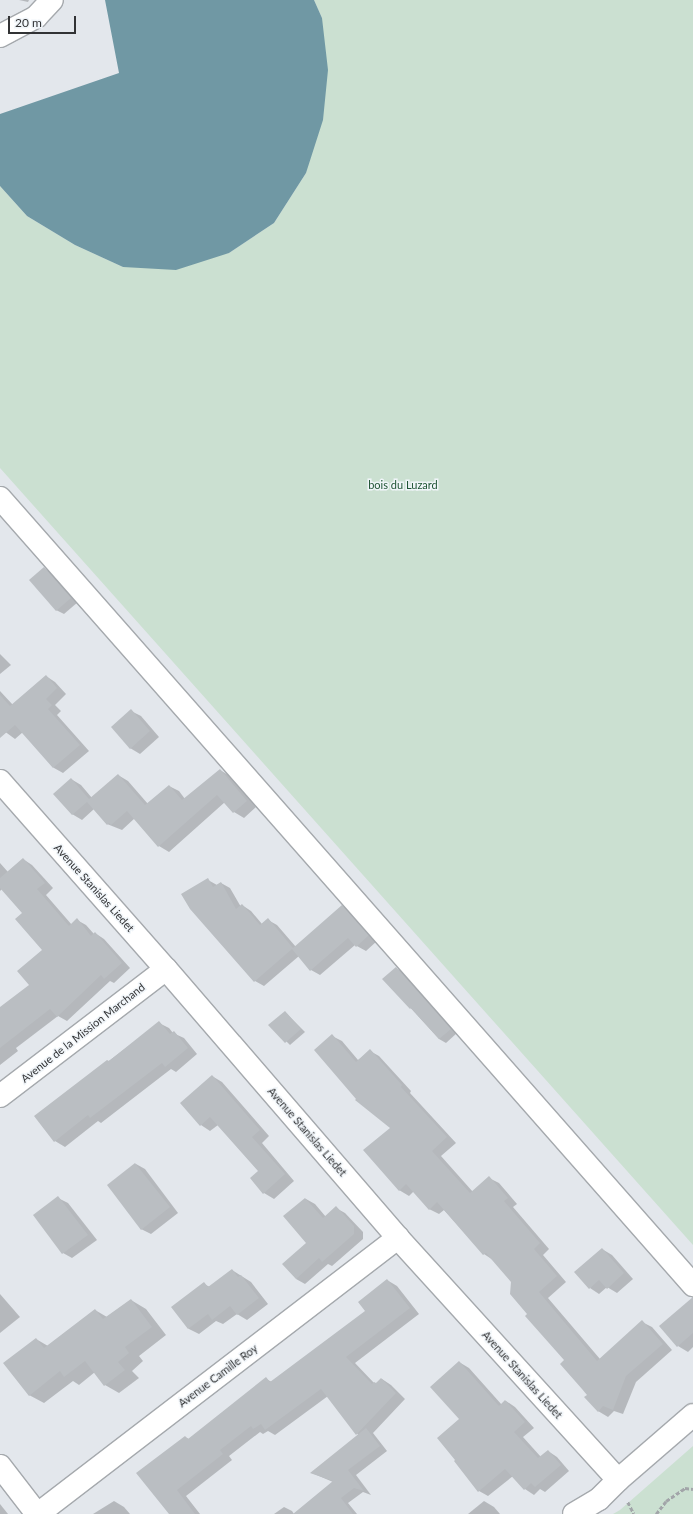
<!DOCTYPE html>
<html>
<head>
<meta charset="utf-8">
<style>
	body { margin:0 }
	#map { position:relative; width:693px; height:1514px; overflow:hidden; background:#e3e7ec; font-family:Lato,sans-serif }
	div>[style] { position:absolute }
	.green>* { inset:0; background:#cbe0d1 }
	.water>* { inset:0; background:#7098a4 }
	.shadow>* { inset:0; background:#0003 }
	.building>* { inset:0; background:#babec2 }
	.path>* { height:2.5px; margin-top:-1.25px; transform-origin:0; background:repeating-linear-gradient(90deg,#a2a5a9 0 4px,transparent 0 6px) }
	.roads { filter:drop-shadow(1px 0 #a5a9ad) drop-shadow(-1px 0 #a5a9ad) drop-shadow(0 1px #a5a9ad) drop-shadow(0 -1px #a5a9ad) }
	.minor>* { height:22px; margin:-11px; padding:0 11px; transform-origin:11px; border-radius:11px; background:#fff }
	span { translate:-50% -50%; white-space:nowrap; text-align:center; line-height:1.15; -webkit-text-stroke:3px #f0f5f9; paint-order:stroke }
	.park-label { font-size:11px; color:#1f5434 }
	.street-label { font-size:11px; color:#323335 }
	.scale { position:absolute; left:8px; top:16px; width:68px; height:18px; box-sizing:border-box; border:2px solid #323335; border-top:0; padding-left:5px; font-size:12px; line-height:14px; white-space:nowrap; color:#323335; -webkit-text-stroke:3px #f0f5f9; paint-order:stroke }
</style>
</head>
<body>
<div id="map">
	<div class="green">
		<i style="clip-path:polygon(314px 0,693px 0,693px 1245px,0 468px,0 186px,27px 216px,75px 245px,123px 267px,229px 253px,274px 223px,306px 173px,322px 18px)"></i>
		<i style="clip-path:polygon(693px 1446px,693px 1514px,613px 1514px,620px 1510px)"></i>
	</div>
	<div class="water">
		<i style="clip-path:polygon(105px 0,314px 0,322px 18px,328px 70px,323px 120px,306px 173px,274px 223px,229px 253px,176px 270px,123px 267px,75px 245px,27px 216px,0 186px,0 114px,119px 73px)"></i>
	</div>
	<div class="shadow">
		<i style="clip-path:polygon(19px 0,29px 0,28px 2px)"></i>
		<i style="clip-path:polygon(44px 568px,52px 573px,78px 602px,64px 614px,56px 610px)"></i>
		<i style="clip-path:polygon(0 654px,11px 665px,0 674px)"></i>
		<i style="clip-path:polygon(46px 676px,55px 682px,66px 694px,55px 705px,61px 711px,57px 715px,89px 751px,63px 773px,54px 768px,23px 732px,15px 739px,0 728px,0 691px,13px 705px)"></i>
		<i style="clip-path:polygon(131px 711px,141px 716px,159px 737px,140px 754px,130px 748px)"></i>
		<i style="clip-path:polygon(220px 770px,230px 776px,256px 807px,244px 818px,234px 812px,225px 802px,169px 852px,159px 846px,135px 818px,122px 830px,107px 824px,94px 809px,82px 820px,72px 814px,71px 779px,81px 785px,92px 798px,118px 775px,128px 781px,148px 804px,169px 786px,179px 791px,185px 799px)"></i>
		<i style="clip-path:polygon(23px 859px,32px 865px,53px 888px,46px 895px,72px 925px,77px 920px,86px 925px,94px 934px,95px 933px,104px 939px,130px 968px,114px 983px,110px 981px,67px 1021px,58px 1016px,16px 1048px,18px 1051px,0 1065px,0 1017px,30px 985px,44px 950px,23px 913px,2px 889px,0 891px,0 863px,8px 872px)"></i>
		<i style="clip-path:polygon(208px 880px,217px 885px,221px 883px,230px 888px,241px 907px,242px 905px,251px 911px,262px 924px,268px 920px,277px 925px,296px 947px,342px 906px,351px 911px,377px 941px,366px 951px,355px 945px,320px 975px,311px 970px,299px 956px,264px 986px,255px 981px)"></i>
		<i style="clip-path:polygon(396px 968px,403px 972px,457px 1033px,446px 1043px,439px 1039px,384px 979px)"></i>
		<i style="clip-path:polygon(285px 1012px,305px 1032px,290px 1045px,270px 1025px)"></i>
		<i style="clip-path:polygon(159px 1023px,169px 1028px,173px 1033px,184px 1038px,197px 1054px,176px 1072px,171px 1069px,101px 1123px,98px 1121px,65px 1147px,55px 1141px,36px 1116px)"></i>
		<i style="clip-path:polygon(332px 1036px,342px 1041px,358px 1060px,370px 1051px,379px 1056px,411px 1091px,410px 1093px,456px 1143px,441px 1156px,473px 1192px,489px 1178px,499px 1183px,517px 1204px,513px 1207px,549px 1249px,543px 1255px,566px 1282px,548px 1298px,600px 1359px,642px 1322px,652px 1327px,672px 1350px,636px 1382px,623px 1414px,614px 1411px,608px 1417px,598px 1411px,566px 1360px,528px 1314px,512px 1281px,493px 1260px,484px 1254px,444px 1210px,439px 1214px,429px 1209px,414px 1191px,409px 1196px,399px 1190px,391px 1128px,357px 1099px)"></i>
		<i style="clip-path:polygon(212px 1076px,222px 1082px,269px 1136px,262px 1143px,294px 1181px,274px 1199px,264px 1193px,259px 1171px,218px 1125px,210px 1131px,201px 1125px)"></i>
		<i style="clip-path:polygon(136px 1164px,145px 1169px,178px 1213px,151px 1234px,141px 1229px)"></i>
		<i style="clip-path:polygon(58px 1198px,68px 1203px,97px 1240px,72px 1258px,63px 1253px)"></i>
		<i style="clip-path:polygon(306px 1199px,315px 1204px,326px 1217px,336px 1208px,345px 1213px,363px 1232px,363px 1239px,332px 1266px,328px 1264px,305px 1284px,296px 1279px,307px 1243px)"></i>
		<i style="clip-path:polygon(602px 1249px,612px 1255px,633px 1279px,617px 1293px,607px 1287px,599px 1294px,590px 1288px)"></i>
		<i style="clip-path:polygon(232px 1270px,251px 1282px,268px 1304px,247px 1320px,237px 1314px,223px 1324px,216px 1321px,199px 1334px,189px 1329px,173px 1307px,204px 1284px,210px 1287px)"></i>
		<i style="clip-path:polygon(387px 1280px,397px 1286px,419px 1314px,355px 1363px,375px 1384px,382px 1379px,391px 1385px,405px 1399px,373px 1433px,387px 1451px,356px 1475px,371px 1495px,363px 1492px,348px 1503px,357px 1514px,294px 1514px,333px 1482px,312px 1473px,359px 1436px,328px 1396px,275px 1435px,268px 1431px,263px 1434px,260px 1432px,229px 1456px,232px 1460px,186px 1496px,200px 1514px,171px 1514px,185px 1437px,189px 1439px,266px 1379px,272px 1382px,367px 1312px)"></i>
		<i style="clip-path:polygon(0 1294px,20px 1317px,0 1333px)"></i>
		<i style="clip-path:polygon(131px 1300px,146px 1309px,166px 1335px,139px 1356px,143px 1361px,132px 1371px,139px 1378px,119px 1393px,105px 1385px,95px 1372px,79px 1385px,73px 1381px,44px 1403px,29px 1395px,36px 1339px,48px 1346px,95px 1310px,107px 1317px)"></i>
		<i style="clip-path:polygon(693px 1302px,693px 1347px,688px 1352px,678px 1346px)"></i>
		<i style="clip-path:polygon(459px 1362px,469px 1368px,502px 1405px,506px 1401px,515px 1407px,534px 1428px,523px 1437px,541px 1457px,548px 1451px,557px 1457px,569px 1471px,545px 1492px,540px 1489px,534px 1495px,525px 1489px,513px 1476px,488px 1496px,479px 1491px,461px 1419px)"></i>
		<i style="clip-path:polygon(114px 1501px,124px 1507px,130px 1514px,93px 1514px)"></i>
		<i style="clip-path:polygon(484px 1501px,494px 1507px,500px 1514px,468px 1514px)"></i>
		<i style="clip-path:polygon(0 1504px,8px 1514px,0 1514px)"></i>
		<i style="clip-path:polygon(284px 1507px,292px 1511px,294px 1514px,274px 1514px)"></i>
	</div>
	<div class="building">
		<i style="clip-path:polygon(44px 567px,71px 598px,56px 611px,29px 580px)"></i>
		<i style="clip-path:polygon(46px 675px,57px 688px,46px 699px,52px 705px,48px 709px,80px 745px,53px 768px,15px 725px,0 738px,0 695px,10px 706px)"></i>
		<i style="clip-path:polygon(131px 709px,150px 731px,130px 749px,111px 727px)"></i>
		<i style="clip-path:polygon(220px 769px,247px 801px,233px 813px,217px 795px,158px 847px,127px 811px,111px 825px,109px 823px,107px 825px,87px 802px,72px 815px,53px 794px,71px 778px,89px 799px,118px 774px,145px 805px,169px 785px,182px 800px)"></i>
		<i style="clip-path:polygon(23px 858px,45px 883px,37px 889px,69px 926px,77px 918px,91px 936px,95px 932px,122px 963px,104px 979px,101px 975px,57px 1017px,50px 1009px,0 1048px,0 1007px,29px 985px,17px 971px,42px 950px,15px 919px,22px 913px,0 888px,0 878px)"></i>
		<i style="clip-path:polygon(208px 878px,213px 887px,221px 882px,236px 909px,242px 904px,260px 925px,268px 918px,293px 948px,342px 905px,369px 935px,356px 947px,348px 938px,310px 971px,292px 949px,254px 982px,190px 909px,181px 894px)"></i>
		<i style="clip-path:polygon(396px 967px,451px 1029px,439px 1039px,411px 1008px,410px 1009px,382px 979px)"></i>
		<i style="clip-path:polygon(285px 1011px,301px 1029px,285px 1043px,268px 1025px)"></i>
		<i style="clip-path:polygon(159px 1021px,170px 1034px,174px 1031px,188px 1048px,165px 1067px,162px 1063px,90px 1118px,88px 1115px,54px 1142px,34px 1116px,107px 1060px,109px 1061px)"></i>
		<i style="clip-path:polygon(332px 1034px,356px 1062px,370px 1049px,402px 1085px,401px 1087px,447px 1137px,432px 1151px,470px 1193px,489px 1176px,508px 1198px,504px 1201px,540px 1243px,534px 1249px,557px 1276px,539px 1292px,597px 1361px,642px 1320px,663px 1344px,626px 1376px,613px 1410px,603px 1406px,598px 1412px,584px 1397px,587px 1395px,582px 1389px,560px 1364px,564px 1360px,525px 1316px,527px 1314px,510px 1294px,511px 1282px,486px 1253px,483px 1255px,437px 1202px,429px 1210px,406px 1184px,399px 1191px,363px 1150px,390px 1128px,355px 1100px,356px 1099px,314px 1050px)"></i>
		<i style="clip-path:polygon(212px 1075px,260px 1130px,252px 1137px,285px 1174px,263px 1194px,250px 1178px,258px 1171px,210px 1117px,200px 1126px,180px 1103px)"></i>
		<i style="clip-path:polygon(135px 1163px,170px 1207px,141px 1230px,107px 1185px)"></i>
		<i style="clip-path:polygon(58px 1196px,88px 1235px,62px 1254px,33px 1215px)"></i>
		<i style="clip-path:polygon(305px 1198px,323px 1218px,336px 1206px,354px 1226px,354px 1234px,322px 1262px,319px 1258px,296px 1279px,282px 1264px,306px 1243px,283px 1216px)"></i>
		<i style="clip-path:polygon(602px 1248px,624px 1273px,607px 1289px,599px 1280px,589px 1289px,574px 1272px)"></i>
		<i style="clip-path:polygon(232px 1269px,238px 1277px,241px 1275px,259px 1298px,237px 1315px,230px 1306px,212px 1320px,208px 1314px,188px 1329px,171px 1307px,204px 1282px,208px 1287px)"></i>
		<i style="clip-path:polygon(387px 1279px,410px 1308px,346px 1357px,372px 1384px,374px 1382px,376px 1383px,381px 1378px,396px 1393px,356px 1435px,321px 1389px,265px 1430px,261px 1424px,253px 1429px,251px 1426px,220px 1450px,223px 1454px,177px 1490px,195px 1514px,169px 1514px,136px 1473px,185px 1436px,188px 1439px,266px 1377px,270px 1382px,365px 1311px,358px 1302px)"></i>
		<i style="clip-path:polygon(693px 1297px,693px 1333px,677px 1347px,659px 1326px)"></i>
		<i style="clip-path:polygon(131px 1299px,152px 1327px,125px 1347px,129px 1353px,118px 1362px,125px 1370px,104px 1386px,85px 1361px,64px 1377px,60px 1371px,29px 1396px,3px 1363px,36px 1338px,44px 1348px,95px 1309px,103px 1319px)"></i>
		<i style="clip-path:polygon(459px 1361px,499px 1406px,505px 1400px,525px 1422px,514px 1432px,538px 1458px,548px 1450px,561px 1465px,535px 1487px,531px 1483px,524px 1490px,505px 1469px,478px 1492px,454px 1461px,455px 1460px,437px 1438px,459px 1419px,430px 1387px)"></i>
		<i style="clip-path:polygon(366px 1428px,380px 1446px,348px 1470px,364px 1491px,354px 1488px,341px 1498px,353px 1514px,293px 1514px,333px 1481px,310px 1473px)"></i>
	</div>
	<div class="path">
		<i style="left:628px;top:1502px;width:13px;rotate:63deg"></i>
		<i style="left:656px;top:1514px;width:16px;rotate:-52deg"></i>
		<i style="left:666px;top:1501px;width:23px;rotate:-34deg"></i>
		<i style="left:685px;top:1488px;width:8px;rotate:7deg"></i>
	</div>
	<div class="roads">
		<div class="minor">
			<i style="left:0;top:36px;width:41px;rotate:-27.8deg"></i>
			<i style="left:36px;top:17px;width:23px;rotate:-47deg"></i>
			<i style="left:0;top:498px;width:1049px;rotate:48.63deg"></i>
			<i style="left:0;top:781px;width:251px;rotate:48.6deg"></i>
			<i style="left:166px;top:969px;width:355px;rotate:49.2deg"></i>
			<i style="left:398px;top:1238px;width:327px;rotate:47.7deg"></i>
			<i style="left:0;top:1096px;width:209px;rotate:-37.4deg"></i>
			<i style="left:0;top:1466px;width:61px;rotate:52.4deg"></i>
			<i style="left:38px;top:1514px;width:454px;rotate:-37.5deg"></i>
			<i style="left:574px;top:1514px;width:29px;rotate:-31deg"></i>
			<i style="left:599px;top:1499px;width:27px;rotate:-45deg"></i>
			<i style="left:618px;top:1480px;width:99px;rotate:-40.9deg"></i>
		</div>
	</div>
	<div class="park-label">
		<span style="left:403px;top:485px">bois du Luzard</span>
	</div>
	<div class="street-label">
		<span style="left:94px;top:888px;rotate:48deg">Avenue Stanislas Liedet</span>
		<span style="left:83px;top:1033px;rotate:-38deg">Avenue de la Mission Marchand</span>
		<span style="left:307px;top:1132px;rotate:49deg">Avenue Stanislas Liedet</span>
		<span style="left:522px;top:1375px;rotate:48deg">Avenue Stanislas Liedet</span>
		<span style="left:218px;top:1376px;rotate:-37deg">Avenue Camille Roy</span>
	</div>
	<div class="scale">20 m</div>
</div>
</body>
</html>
